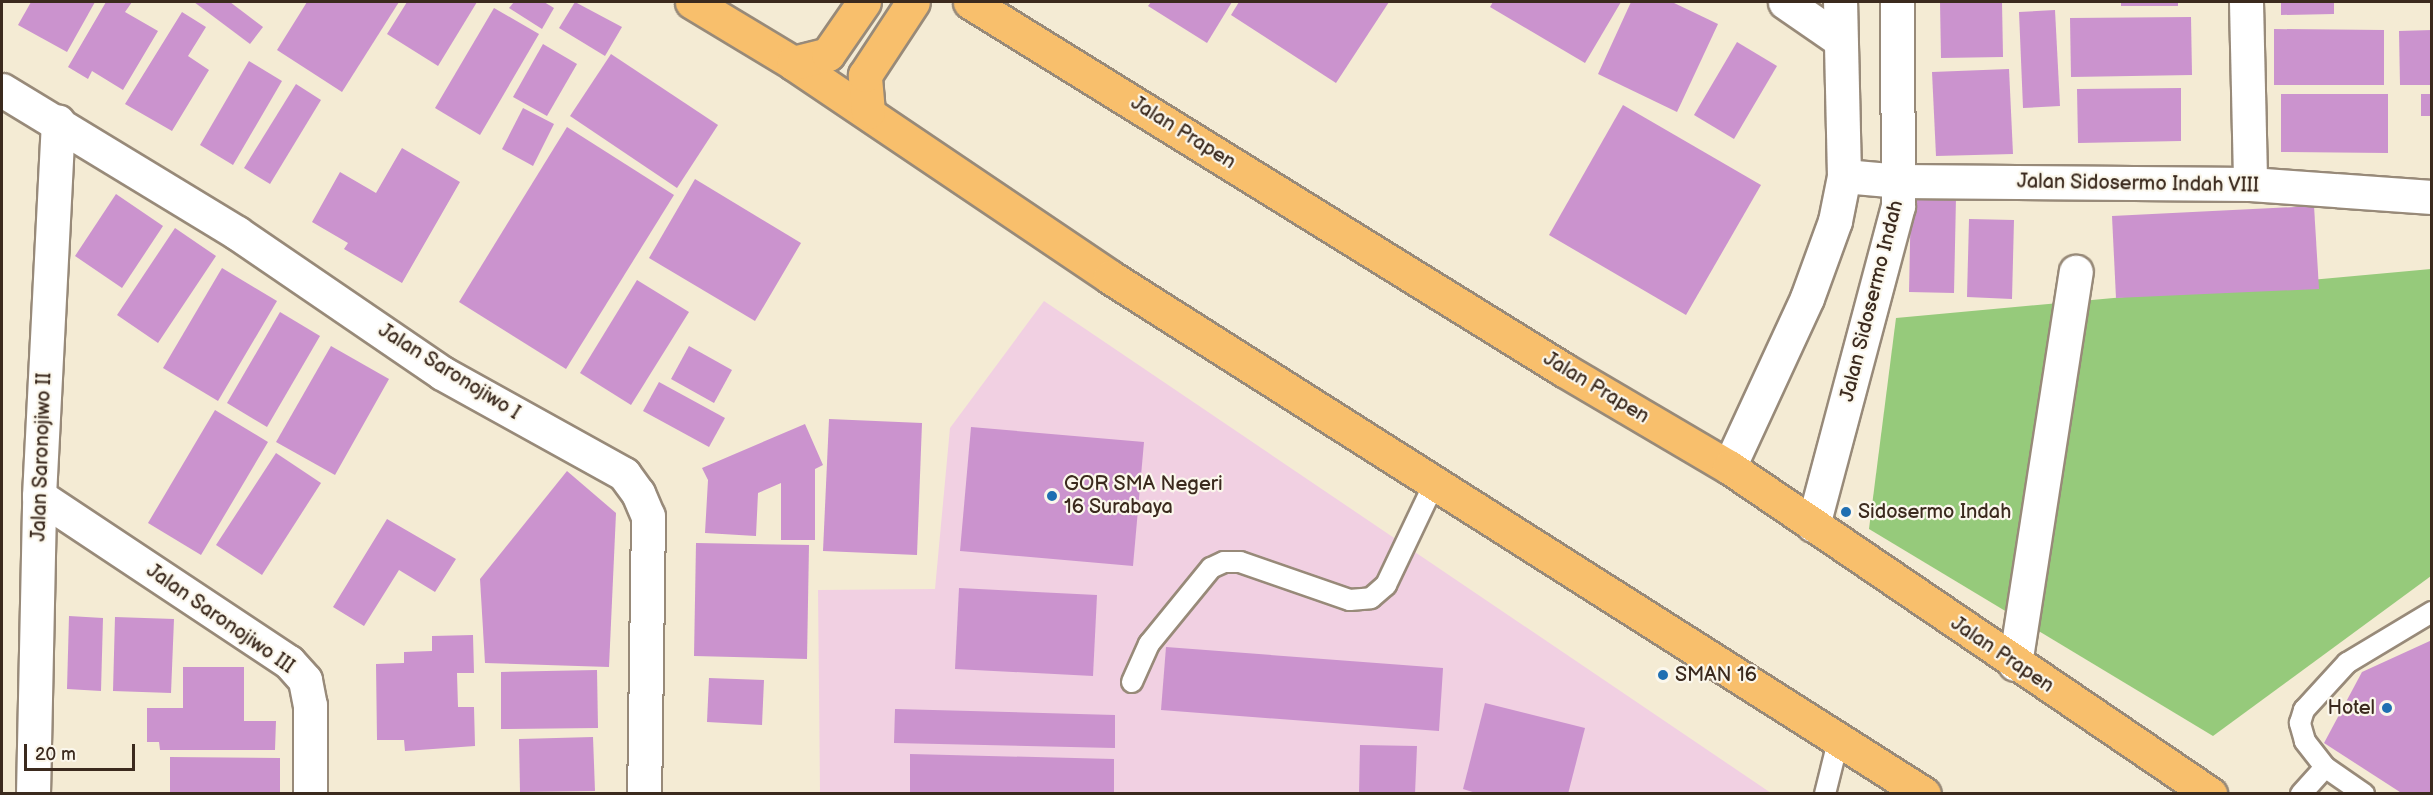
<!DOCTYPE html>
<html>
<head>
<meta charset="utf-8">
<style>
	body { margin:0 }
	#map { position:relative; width:2433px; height:795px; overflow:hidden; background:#f4ebd4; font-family:"Balsamiq Sans",sans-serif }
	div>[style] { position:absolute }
	.built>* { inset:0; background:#f1d0e2 }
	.green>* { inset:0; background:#96ca7b }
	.building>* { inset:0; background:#cb93ce }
	.roads { filter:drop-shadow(2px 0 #988a79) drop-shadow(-2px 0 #988a79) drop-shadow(0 2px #988a79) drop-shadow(0 -2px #988a79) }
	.lane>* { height:20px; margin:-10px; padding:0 10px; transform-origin:10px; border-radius:10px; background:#fff }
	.street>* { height:33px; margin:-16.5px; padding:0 16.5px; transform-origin:16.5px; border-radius:16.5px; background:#fff }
	.primary>* { height:33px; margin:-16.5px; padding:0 16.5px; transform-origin:16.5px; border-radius:16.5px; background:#f8bf6c }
	.dots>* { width:16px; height:16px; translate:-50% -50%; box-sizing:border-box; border:3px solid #fbf7ec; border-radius:50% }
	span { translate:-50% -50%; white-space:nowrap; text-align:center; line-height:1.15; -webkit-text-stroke:4.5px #fbf7ec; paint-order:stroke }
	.street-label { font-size:20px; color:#3b2a1e }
	.poi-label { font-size:20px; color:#3b2a1e }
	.left { translate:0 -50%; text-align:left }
	.right { translate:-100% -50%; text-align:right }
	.frame { position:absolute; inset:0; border:3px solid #3b2a1e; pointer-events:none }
	.scale { position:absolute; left:24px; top:744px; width:111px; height:27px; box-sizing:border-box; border:3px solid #3b2a1e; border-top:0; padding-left:8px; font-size:18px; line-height:21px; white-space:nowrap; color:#3b2a1e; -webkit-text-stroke:4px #fbf7ec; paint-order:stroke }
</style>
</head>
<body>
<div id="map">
	<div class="built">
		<i style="clip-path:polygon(1044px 301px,1771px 793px,820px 793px,818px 590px,935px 589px,950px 428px)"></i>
	</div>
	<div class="green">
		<i style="clip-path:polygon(2431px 269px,2431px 576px,2213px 736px,1869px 529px,1896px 318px)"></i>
	</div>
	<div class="building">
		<i style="clip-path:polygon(31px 2px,95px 2px,67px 52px,18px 25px)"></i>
		<i style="clip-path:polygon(106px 2px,132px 2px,125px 12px,158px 31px,123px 90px,92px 71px,88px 79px,68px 67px)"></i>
		<i style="clip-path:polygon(194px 2px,230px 2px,263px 27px,250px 44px)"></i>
		<i style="clip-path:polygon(307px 2px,399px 2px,342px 92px,277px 50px)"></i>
		<i style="clip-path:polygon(407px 2px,477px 2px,438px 66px,387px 34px)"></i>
		<i style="clip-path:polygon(514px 2px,544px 2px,554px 8px,542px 29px,509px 8px)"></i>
		<i style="clip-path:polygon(575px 2px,622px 27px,605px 56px,559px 28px)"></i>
		<i style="clip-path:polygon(1151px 2px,1232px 2px,1207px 43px,1148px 6px)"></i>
		<i style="clip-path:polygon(1239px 2px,1389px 2px,1336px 83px,1231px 15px)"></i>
		<i style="clip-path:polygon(1493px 2px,1621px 2px,1585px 63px,1490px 7px)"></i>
		<i style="clip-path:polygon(1631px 2px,1672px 2px,1718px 24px,1677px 112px,1598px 74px)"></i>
		<i style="clip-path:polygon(1940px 2px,2002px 2px,2003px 57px,1941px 58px)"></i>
		<i style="clip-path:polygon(2121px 2px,2178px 2px,2178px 6px,2121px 6px)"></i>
		<i style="clip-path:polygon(2281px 2px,2334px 2px,2334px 14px,2281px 15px)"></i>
		<i style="clip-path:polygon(494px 8px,539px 34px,480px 135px,435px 108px)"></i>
		<i style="clip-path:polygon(2055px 10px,2060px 106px,2023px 108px,2019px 12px)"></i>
		<i style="clip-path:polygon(182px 12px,206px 27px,188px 56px,209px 70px,172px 131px,125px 104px)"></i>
		<i style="clip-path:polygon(2191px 17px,2192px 75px,2071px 77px,2070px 18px)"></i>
		<i style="clip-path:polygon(2274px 29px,2384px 30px,2384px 85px,2274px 85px)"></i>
		<i style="clip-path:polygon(2432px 30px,2432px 85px,2400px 85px,2399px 31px)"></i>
		<i style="clip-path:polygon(1737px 42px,1777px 66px,1734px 139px,1694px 115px)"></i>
		<i style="clip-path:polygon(543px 44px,577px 64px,547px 116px,513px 97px)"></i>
		<i style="clip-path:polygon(611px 54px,718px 125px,677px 188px,570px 116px)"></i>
		<i style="clip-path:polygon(249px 61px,282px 81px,233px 165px,200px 145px)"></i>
		<i style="clip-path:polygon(2009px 69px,2013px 154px,1936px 156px,1932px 72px)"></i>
		<i style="clip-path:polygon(296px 84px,321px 100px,270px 184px,244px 168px)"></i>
		<i style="clip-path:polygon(2181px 88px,2181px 141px,2078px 143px,2077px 89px)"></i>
		<i style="clip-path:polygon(2281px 94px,2388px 94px,2388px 153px,2281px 152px)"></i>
		<i style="clip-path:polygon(2421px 94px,2432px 94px,2432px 116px,2421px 116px)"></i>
		<i style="clip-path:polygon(1623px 105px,1761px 185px,1686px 315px,1549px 235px)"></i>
		<i style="clip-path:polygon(523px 108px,554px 124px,533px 166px,502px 149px)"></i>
		<i style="clip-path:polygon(567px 127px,674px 195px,566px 369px,459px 302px)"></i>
		<i style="clip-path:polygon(402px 148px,460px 182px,402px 283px,344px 249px,348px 243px,312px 222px,340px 172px,376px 193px)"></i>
		<i style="clip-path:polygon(695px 179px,801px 243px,755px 321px,649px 258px)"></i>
		<i style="clip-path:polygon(116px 194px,163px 226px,122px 288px,75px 256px)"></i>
		<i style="clip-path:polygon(1911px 196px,1956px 197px,1954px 293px,1909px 292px)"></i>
		<i style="clip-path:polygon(2314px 206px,2319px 289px,2116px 298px,2112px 216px)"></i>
		<i style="clip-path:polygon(1969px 219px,2014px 220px,2012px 299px,1967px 297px)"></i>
		<i style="clip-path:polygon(175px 228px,216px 256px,158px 343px,117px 315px)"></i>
		<i style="clip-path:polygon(222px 268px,277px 301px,218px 401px,163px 368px)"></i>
		<i style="clip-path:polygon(637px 280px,689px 312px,631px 405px,580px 373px)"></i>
		<i style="clip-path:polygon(280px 312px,320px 336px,267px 427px,227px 403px)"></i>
		<i style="clip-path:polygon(331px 346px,389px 379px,335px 475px,276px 442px)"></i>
		<i style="clip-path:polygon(689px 346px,732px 370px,714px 403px,671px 379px)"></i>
		<i style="clip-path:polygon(659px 382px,725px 418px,709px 447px,643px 411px)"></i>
		<i style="clip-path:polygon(215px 410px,268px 442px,201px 555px,148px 523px)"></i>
		<i style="clip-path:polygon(829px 419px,922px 423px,917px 555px,823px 551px)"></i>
		<i style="clip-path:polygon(805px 424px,823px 465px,815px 469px,815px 540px,781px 540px,781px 483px,758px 493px,756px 536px,705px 533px,708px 480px,702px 468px)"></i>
		<i style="clip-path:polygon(971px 427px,1144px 442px,1133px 566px,960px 551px)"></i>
		<i style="clip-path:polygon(276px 453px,321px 483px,262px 575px,216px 545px)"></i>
		<i style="clip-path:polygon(567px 471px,616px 513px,609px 667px,485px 663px,480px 579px)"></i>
		<i style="clip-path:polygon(387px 519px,456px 559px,435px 592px,399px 570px,364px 626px,333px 607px)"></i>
		<i style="clip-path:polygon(696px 543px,809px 545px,807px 659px,694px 656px)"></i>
		<i style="clip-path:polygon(959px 588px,1097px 595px,1093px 676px,955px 669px)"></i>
		<i style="clip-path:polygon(69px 616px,103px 618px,101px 691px,67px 689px)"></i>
		<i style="clip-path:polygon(115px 617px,174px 619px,171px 693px,113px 691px)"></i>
		<i style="clip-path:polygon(473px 635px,474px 673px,457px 673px,458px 707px,474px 707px,475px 746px,405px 751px,404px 740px,377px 740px,376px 664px,404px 663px,404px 652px,432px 651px,432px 636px)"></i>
		<i style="clip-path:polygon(2432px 640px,2432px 794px,2403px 794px,2324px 743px,2362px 672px)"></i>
		<i style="clip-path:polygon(1166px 647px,1443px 668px,1439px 731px,1161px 710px)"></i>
		<i style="clip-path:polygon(183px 667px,244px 667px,244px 721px,276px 721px,275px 750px,160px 750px,159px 742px,147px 742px,147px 708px,183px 708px)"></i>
		<i style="clip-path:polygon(597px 670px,598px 728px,501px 729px,501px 672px)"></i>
		<i style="clip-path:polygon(709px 678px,764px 680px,762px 725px,707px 722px)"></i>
		<i style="clip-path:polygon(1485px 703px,1585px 728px,1568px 794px,1479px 794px,1463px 789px)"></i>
		<i style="clip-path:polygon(895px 709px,1115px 715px,1115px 748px,894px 743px)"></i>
		<i style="clip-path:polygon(593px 737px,595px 791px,520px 792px,519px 739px)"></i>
		<i style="clip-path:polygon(1360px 745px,1417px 746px,1415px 794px,1359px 794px)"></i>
		<i style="clip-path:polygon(910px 754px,1114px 759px,1114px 794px,910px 794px)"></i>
		<i style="clip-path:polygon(170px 757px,280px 758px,280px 794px,170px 794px)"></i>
	</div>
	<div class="roads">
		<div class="lane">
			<i style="left:1132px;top:682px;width:42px;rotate:-65.9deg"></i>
			<i style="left:1149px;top:644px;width:98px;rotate:-50.8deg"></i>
			<i style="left:1211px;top:568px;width:14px;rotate:-25deg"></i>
			<i style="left:1224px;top:562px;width:16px"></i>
			<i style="left:1240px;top:562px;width:116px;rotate:19.1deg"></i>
			<i style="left:1350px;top:600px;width:21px;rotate:-5deg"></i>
			<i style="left:1371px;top:598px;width:20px;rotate:-41deg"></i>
			<i style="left:1386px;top:585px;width:114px;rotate:-64.6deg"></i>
			<i style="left:1825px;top:794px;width:58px;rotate:-76deg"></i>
			<i style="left:2301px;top:794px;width:36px;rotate:-48deg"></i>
			<i style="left:2364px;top:794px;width:47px;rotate:-145.3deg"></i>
			<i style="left:2325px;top:767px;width:33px;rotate:-128deg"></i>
			<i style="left:2305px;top:741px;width:19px;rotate:-106deg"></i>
			<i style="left:2300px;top:723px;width:14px;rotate:-73deg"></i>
			<i style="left:2304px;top:710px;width:64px;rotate:-47.5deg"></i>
			<i style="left:2347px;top:663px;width:99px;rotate:-31deg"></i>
		</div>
		<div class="street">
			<i style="left:1785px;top:2px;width:67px;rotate:34.6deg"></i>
			<i style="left:2246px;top:2px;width:182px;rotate:88.7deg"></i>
			<i style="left:2px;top:90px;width:275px;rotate:31.3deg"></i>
			<i style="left:237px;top:233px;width:248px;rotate:34.3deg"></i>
			<i style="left:442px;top:373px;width:208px;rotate:29deg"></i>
			<i style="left:624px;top:474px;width:24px;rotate:54deg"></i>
			<i style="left:638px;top:493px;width:25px;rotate:67deg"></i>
			<i style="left:648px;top:516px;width:278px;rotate:90.8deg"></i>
			<i style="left:1844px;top:176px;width:56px;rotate:5.1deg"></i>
			<i style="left:1900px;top:181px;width:350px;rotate:0.5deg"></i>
			<i style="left:2250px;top:184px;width:182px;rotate:4.1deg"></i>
			<i style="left:1729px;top:467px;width:186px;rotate:-65.2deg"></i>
			<i style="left:1807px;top:298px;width:82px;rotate:-70deg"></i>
			<i style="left:1835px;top:221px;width:46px;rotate:-78.7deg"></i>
			<i style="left:1844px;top:176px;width:174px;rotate:-91.3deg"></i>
			<i style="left:39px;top:496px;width:300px;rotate:33.6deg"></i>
			<i style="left:289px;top:662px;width:24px;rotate:48deg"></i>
			<i style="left:305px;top:680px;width:25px;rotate:79deg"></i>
			<i style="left:310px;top:705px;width:89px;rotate:90deg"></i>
			<i style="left:1813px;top:525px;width:330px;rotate:-75.1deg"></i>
			<i style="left:1898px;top:206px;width:204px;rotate:-90.3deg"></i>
			<i style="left:2015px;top:664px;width:397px;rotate:-81.2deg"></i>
			<i style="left:33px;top:794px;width:298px;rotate:-88.8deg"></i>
			<i style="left:39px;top:496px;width:375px;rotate:-87.1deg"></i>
		</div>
		<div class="primary">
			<i style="left:692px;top:2px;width:118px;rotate:31.1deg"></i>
			<i style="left:793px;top:63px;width:382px;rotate:34deg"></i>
			<i style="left:1110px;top:277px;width:964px;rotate:32.42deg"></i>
			<i style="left:970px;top:2px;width:699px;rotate:31.78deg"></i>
			<i style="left:1564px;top:370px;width:191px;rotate:30.5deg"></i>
			<i style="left:1729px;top:467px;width:582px;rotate:34.21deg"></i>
			<i style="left:793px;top:63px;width:36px;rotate:-14deg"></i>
			<i style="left:828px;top:54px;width:63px;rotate:-55.3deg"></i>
			<i style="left:868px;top:112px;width:37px;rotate:-95deg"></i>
			<i style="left:865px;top:75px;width:87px;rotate:-56.7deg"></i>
		</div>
	</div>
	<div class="dots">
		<i style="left:1052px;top:496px;background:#1f6fb2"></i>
		<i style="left:1846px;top:512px;background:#1f6fb2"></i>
		<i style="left:1663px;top:675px;background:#1f6fb2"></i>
		<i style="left:2387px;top:708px;background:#1f6fb2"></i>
	</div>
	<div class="street-label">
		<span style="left:1183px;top:133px;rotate:32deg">Jalan Prapen</span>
		<span style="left:2138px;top:184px;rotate:1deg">Jalan Sidosermo Indah VIII</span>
		<span style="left:1872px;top:301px;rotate:-76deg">Jalan Sidosermo Indah</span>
		<span style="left:449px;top:372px;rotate:32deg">Jalan Saronojiwo I</span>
		<span style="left:1596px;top:388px;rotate:31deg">Jalan Prapen</span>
		<span style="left:42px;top:457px;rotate:-88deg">Jalan Saronojiwo II</span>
		<span style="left:220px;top:619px;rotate:35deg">Jalan Saronojiwo III</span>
		<span style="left:2002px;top:655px;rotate:34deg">Jalan Prapen</span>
	</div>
	<div class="poi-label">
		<span class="left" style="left:1064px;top:496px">GOR SMA Negeri<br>16 Surabaya</span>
		<span class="left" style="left:1858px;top:512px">Sidosermo Indah</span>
		<span class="left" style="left:1675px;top:675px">SMAN 16</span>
		<span class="right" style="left:2375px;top:708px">Hotel</span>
	</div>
	<div class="frame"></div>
	<div class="scale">20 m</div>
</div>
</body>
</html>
